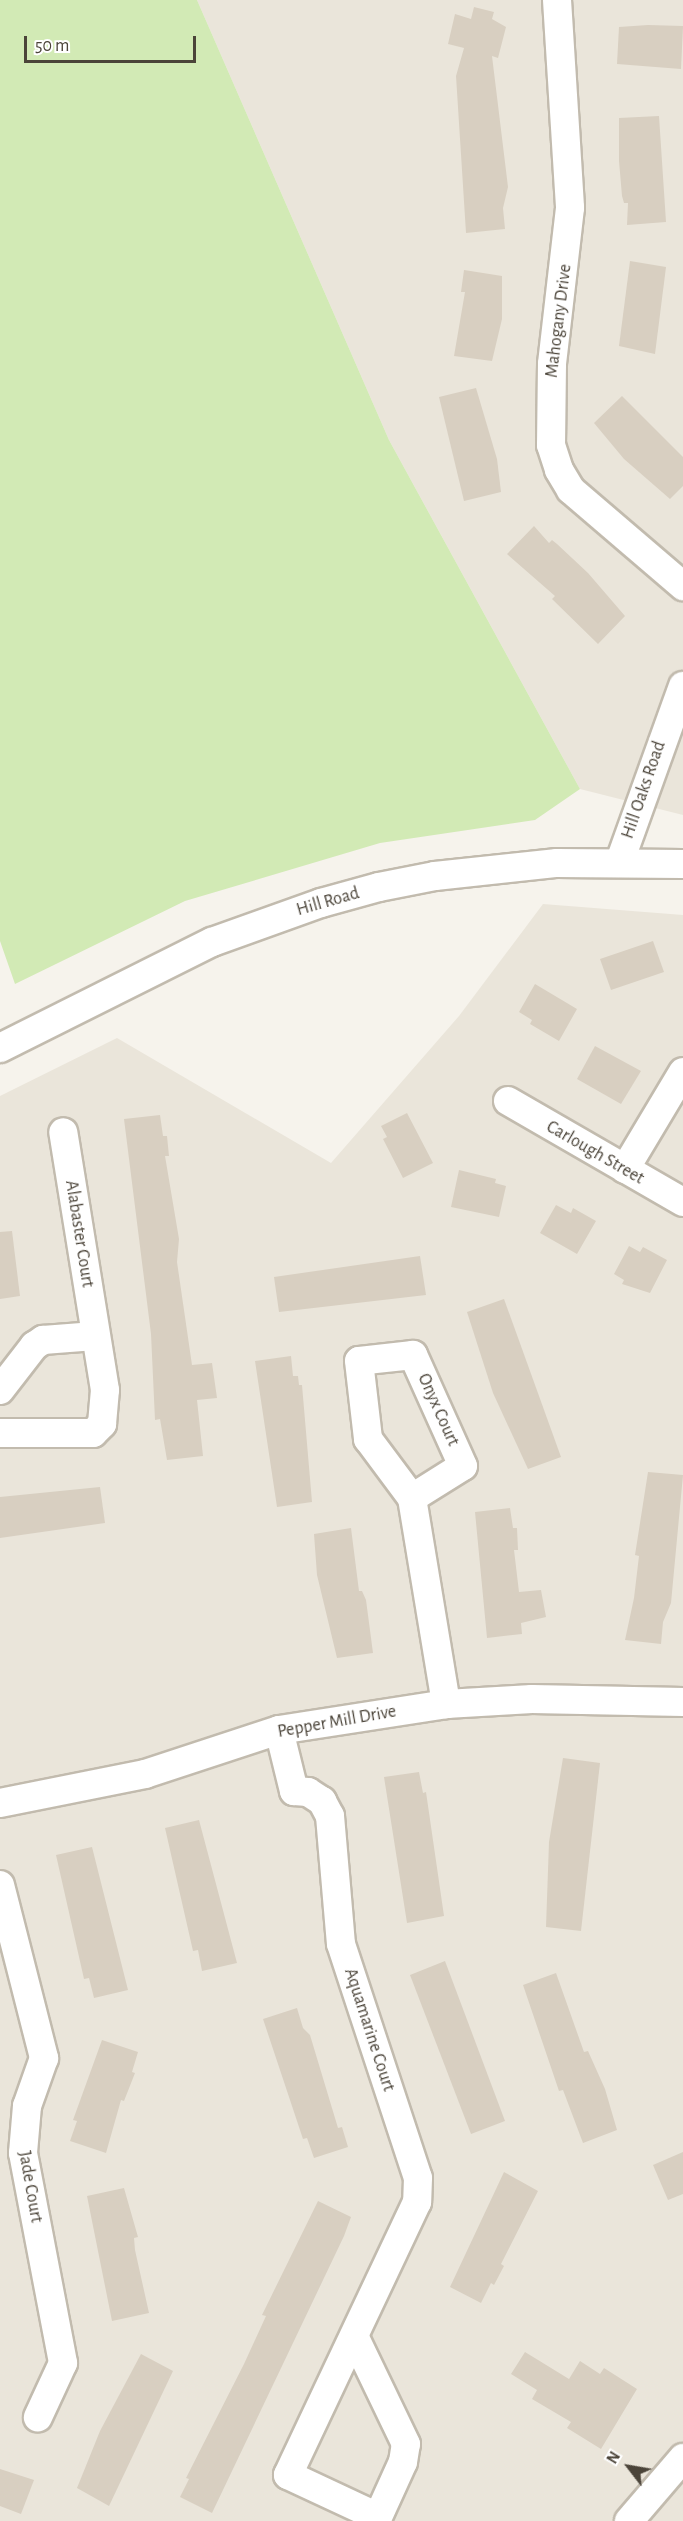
<!DOCTYPE html>
<html>
<head>
<meta charset="utf-8">
<style>
	body { margin:0 }
	#map { position:relative; width:683px; height:2521px; overflow:hidden; background:#f6f3ec; font-family:"Alegreya Sans",sans-serif }
	div>[style] { position:absolute }
	.residential>* { inset:0; background:#eae5da }
	.green>* { inset:0; background:#d2eab5 }
	.building>* { inset:0; background:#d8cfc1 }
	.roads { filter:drop-shadow(2px 0 #c2bbae) drop-shadow(-2px 0 #c2bbae) drop-shadow(0 2px #c2bbae) drop-shadow(0 -2px #c2bbae) }
	.minor>* { height:28px; margin:-14px; padding:0 14px; transform-origin:14px; border-radius:14px; background:#fff }
	span { translate:-50% -50%; white-space:nowrap; text-align:center; line-height:1.15; -webkit-text-stroke:5px #fff; paint-order:stroke }
	.street-label { font-size:18px; color:#4b4439 }
	.north { position:absolute; left:599px; top:2437px; width:60px; height:60px; -webkit-text-stroke:4px #fff; paint-order:stroke; rotate:301deg; font-size:16px; font-weight:700; line-height:24px; text-align:center; color:#4b4439 }
	.north::after { content:''; display:block; margin:auto; width:21px; height:27px; background:#4b4439; clip-path:polygon(50% 0,100% 100%,50% 72%,0 100%) }
	.scale { position:absolute; left:24px; top:36px; width:172px; height:27px; box-sizing:border-box; border:3px solid #4b4439; border-top:0; padding-left:8px; font-size:18px; line-height:21px; white-space:nowrap; color:#4b4439; -webkit-text-stroke:4px #fff; paint-order:stroke }
</style>
</head>
<body>
<div id="map">
	<div class="residential">
		<i style="clip-path:polygon(197px 0,683px 0,683px 815px,580px 789px,389px 440px)"></i>
		<i style="clip-path:polygon(543px 904px,683px 915px,683px 2521px,0 2521px,0 1096px,117px 1038px,331px 1163px,459px 1016px)"></i>
	</div>
	<div class="green">
		<i style="clip-path:polygon(0 0,197px 0,389px 440px,580px 789px,535px 820px,380px 843px,185px 901px,15px 984px,0 941px)"></i>
	</div>
	<div class="building">
		<i style="clip-path:polygon(474px 7px,494px 12px,492px 19px,506px 27px,498px 58px,492px 56px,508px 187px,503px 208px,505px 229px,466px 233px,456px 76px,464px 48px,448px 44px,455px 14px,471px 19px)"></i>
		<i style="clip-path:polygon(648px 25px,683px 26px,681px 69px,617px 64px,619px 27px)"></i>
		<i style="clip-path:polygon(659px 116px,666px 222px,627px 225px,628px 203px,624px 203px,622px 196px,619px 161px,619px 118px)"></i>
		<i style="clip-path:polygon(630px 261px,666px 267px,655px 354px,619px 346px)"></i>
		<i style="clip-path:polygon(464px 270px,502px 276px,502px 319px,492px 361px,454px 356px,465px 292px,461px 292px)"></i>
		<i style="clip-path:polygon(476px 388px,497px 459px,501px 492px,464px 501px,439px 397px)"></i>
		<i style="clip-path:polygon(622px 396px,683px 457px,683px 486px,670px 499px,624px 459px,594px 423px)"></i>
		<i style="clip-path:polygon(534px 526px,549px 543px,552px 540px,557px 544px,588px 573px,625px 616px,598px 644px,552px 599px,555px 596px,507px 554px)"></i>
		<i style="clip-path:polygon(653px 941px,664px 972px,611px 990px,600px 959px)"></i>
		<i style="clip-path:polygon(535px 984px,577px 1009px,559px 1041px,530px 1024px,532px 1020px,519px 1012px)"></i>
		<i style="clip-path:polygon(595px 1046px,641px 1071px,621px 1104px,577px 1079px)"></i>
		<i style="clip-path:polygon(407px 1113px,433px 1163px,403px 1178px,383px 1139px,387px 1137px,381px 1126px)"></i>
		<i style="clip-path:polygon(160px 1115px,163px 1136px,167px 1136px,169px 1156px,165px 1156px,179px 1239px,177px 1262px,192px 1365px,212px 1363px,217px 1398px,197px 1400px,203px 1456px,167px 1460px,160px 1419px,155px 1420px,151px 1334px,124px 1119px)"></i>
		<i style="clip-path:polygon(459px 1170px,496px 1179px,495px 1183px,506px 1186px,499px 1217px,451px 1207px)"></i>
		<i style="clip-path:polygon(556px 1205px,571px 1213px,573px 1208px,596px 1221px,577px 1254px,540px 1233px)"></i>
		<i style="clip-path:polygon(12px 1231px,20px 1296px,0 1299px,0 1232px)"></i>
		<i style="clip-path:polygon(629px 1246px,640px 1252px,643px 1247px,667px 1260px,650px 1293px,622px 1284px,624px 1280px,614px 1274px)"></i>
		<i style="clip-path:polygon(420px 1256px,426px 1295px,279px 1312px,274px 1277px)"></i>
		<i style="clip-path:polygon(504px 1299px,561px 1457px,528px 1469px,493px 1393px,467px 1312px)"></i>
		<i style="clip-path:polygon(291px 1356px,293px 1376px,298px 1376px,299px 1385px,302px 1385px,312px 1502px,277px 1507px,255px 1361px)"></i>
		<i style="clip-path:polygon(648px 1472px,683px 1475px,671px 1603px,663px 1622px,661px 1644px,625px 1640px,634px 1598px,639px 1556px,635px 1555px)"></i>
		<i style="clip-path:polygon(100px 1487px,105px 1523px,0 1538px,0 1497px)"></i>
		<i style="clip-path:polygon(510px 1508px,513px 1528px,517px 1528px,518px 1550px,514px 1550px,519px 1592px,541px 1590px,546px 1617px,521px 1623px,522px 1634px,487px 1638px,475px 1512px)"></i>
		<i style="clip-path:polygon(351px 1528px,359px 1591px,362px 1591px,366px 1600px,373px 1653px,337px 1658px,317px 1575px,314px 1534px)"></i>
		<i style="clip-path:polygon(563px 1758px,600px 1763px,581px 1931px,546px 1927px,549px 1842px)"></i>
		<i style="clip-path:polygon(419px 1772px,423px 1793px,426px 1792px,444px 1916px,407px 1923px,384px 1777px)"></i>
		<i style="clip-path:polygon(199px 1820px,237px 1963px,202px 1971px,198px 1950px,193px 1951px,165px 1828px)"></i>
		<i style="clip-path:polygon(92px 1847px,128px 1990px,94px 1998px,89px 1978px,84px 1979px,56px 1855px)"></i>
		<i style="clip-path:polygon(445px 1961px,505px 2121px,471px 2134px,410px 1975px)"></i>
		<i style="clip-path:polygon(556px 1973px,584px 2052px,588px 2051px,605px 2089px,617px 2130px,583px 2143px,563px 2090px,559px 2091px,523px 1985px)"></i>
		<i style="clip-path:polygon(297px 2008px,303px 2028px,310px 2035px,338px 2128px,342px 2127px,348px 2147px,314px 2158px,307px 2138px,303px 2139px,263px 2019px)"></i>
		<i style="clip-path:polygon(102px 2040px,138px 2052px,132px 2072px,135px 2073px,124px 2101px,121px 2100px,106px 2153px,70px 2141px,77px 2121px,73px 2120px)"></i>
		<i style="clip-path:polygon(683px 2152px,683px 2194px,668px 2200px,653px 2165px)"></i>
		<i style="clip-path:polygon(504px 2172px,538px 2191px,501px 2264px,504px 2266px,494px 2285px,491px 2283px,481px 2303px,450px 2287px)"></i>
		<i style="clip-path:polygon(124px 2188px,138px 2237px,134px 2238px,135px 2250px,149px 2313px,112px 2321px,87px 2196px)"></i>
		<i style="clip-path:polygon(318px 2201px,351px 2217px,344px 2236px,212px 2513px,180px 2497px,189px 2479px,186px 2478px,244px 2364px,266px 2316px,262px 2315px)"></i>
		<i style="clip-path:polygon(525px 2352px,569px 2379px,580px 2361px,600px 2374px,604px 2368px,637px 2389px,601px 2449px,567px 2428px,571px 2422px,532px 2399px,537px 2390px,511px 2374px)"></i>
		<i style="clip-path:polygon(141px 2354px,173px 2371px,109px 2506px,77px 2488px,100px 2431px)"></i>
		<i style="clip-path:polygon(0 2469px,34px 2480px,21px 2514px,0 2506px)"></i>
	</div>
	<div class="roads">
		<div class="minor">
			<i style="left:557px;top:0;width:208px;rotate:86.4deg"></i>
			<i style="left:570px;top:208px;width:157px;rotate:96.6deg"></i>
			<i style="left:552px;top:364px;width:81px;rotate:90.7deg"></i>
			<i style="left:551px;top:445px;width:26px;rotate:72deg"></i>
			<i style="left:559px;top:470px;width:23px;rotate:59deg"></i>
			<i style="left:571px;top:490px;width:148px;rotate:40.6deg"></i>
			<i style="left:620px;top:861px;width:186px;rotate:-70.2deg"></i>
			<i style="left:0;top:1048px;width:237px;rotate:-26.6deg"></i>
			<i style="left:212px;top:942px;width:116px;rotate:-19.7deg"></i>
			<i style="left:321px;top:903px;width:60px;rotate:-15.4deg"></i>
			<i style="left:379px;top:887px;width:57px;rotate:-11.1deg"></i>
			<i style="left:435px;top:876px;width:123px;rotate:-6.1deg"></i>
			<i style="left:557px;top:863px;width:126px;rotate:0.5deg"></i>
			<i style="left:508px;top:1101px;width:202px;rotate:30deg"></i>
			<i style="left:625px;top:1169px;width:113px;rotate:-59.1deg"></i>
			<i style="left:0;top:1390px;width:56px;rotate:-52.3deg"></i>
			<i style="left:34px;top:1346px;width:11px;rotate:-34deg"></i>
			<i style="left:43px;top:1340px;width:52px;rotate:-4.4deg"></i>
			<i style="left:0;top:1433px;width:93px"></i>
			<i style="left:93px;top:1433px;width:13px;rotate:-45deg"></i>
			<i style="left:102px;top:1424px;width:34px;rotate:-85deg"></i>
			<i style="left:105px;top:1390px;width:261px;rotate:-99.2deg"></i>
			<i style="left:412px;top:1498px;width:60px;rotate:-32.1deg"></i>
			<i style="left:463px;top:1466px;width:122px;rotate:-114.2deg"></i>
			<i style="left:413px;top:1355px;width:54px;rotate:173.7deg"></i>
			<i style="left:359px;top:1361px;width:79px;rotate:83.4deg"></i>
			<i style="left:368px;top:1439px;width:74px;rotate:53.3deg"></i>
			<i style="left:412px;top:1498px;width:209px;rotate:80.6deg"></i>
			<i style="left:279px;top:1730px;width:63px;rotate:76.2deg"></i>
			<i style="left:294px;top:1791px;width:14px;rotate:4deg"></i>
			<i style="left:308px;top:1792px;width:17px;rotate:33deg"></i>
			<i style="left:322px;top:1801px;width:17px;rotate:62deg"></i>
			<i style="left:330px;top:1816px;width:128px;rotate:85.1deg"></i>
			<i style="left:341px;top:1944px;width:246px;rotate:71.8deg"></i>
			<i style="left:418px;top:2178px;width:24px;rotate:92deg"></i>
			<i style="left:417px;top:2202px;width:302px;rotate:115.3deg"></i>
			<i style="left:288px;top:2475px;width:99px;rotate:25deg"></i>
			<i style="left:378px;top:2517px;width:60px;rotate:-65.6deg"></i>
			<i style="left:403px;top:2462px;width:18px;rotate:-81deg"></i>
			<i style="left:406px;top:2444px;width:118px;rotate:-115.7deg"></i>
			<i style="left:0;top:1803px;width:148px;rotate:-11.3deg"></i>
			<i style="left:145px;top:1774px;width:141px;rotate:-18.2deg"></i>
			<i style="left:279px;top:1730px;width:169px;rotate:-8.8deg"></i>
			<i style="left:446px;top:1704px;width:86px;rotate:-3.3deg"></i>
			<i style="left:532px;top:1699px;width:151px;rotate:1.1deg"></i>
			<i style="left:0;top:1885px;width:179px;rotate:75.7deg"></i>
			<i style="left:44px;top:2058px;width:51px;rotate:109.5deg"></i>
			<i style="left:27px;top:2106px;width:47px;rotate:94.9deg"></i>
			<i style="left:23px;top:2153px;width:214px;rotate:79.2deg"></i>
			<i style="left:63px;top:2363px;width:60px;rotate:114.8deg"></i>
			<i style="left:629px;top:2521px;width:83px;rotate:-49.4deg"></i>
		</div>
	</div>
	<div class="street-label">
		<span style="left:559px;top:321px;rotate:-83deg">Mahogany Drive</span>
		<span style="left:644px;top:790px;rotate:-71deg">Hill Oaks Road</span>
		<span style="left:328px;top:902px;rotate:-16deg">Hill Road</span>
		<span style="left:595px;top:1153px;rotate:30deg">Carlough Street</span>
		<span style="left:79px;top:1234px;rotate:81deg">Alabaster Court</span>
		<span style="left:438px;top:1410px;rotate:66deg">Onyx Court</span>
		<span style="left:337px;top:1722px;rotate:-10deg">Pepper Mill Drive</span>
		<span style="left:369px;top:2030px;rotate:72deg">Aquamarine Court</span>
		<span style="left:30px;top:2187px;rotate:80deg">Jade Court</span>
	</div>
	<div class="north">N</div>
	<div class="scale">50 m</div>
</div>
</body>
</html>
